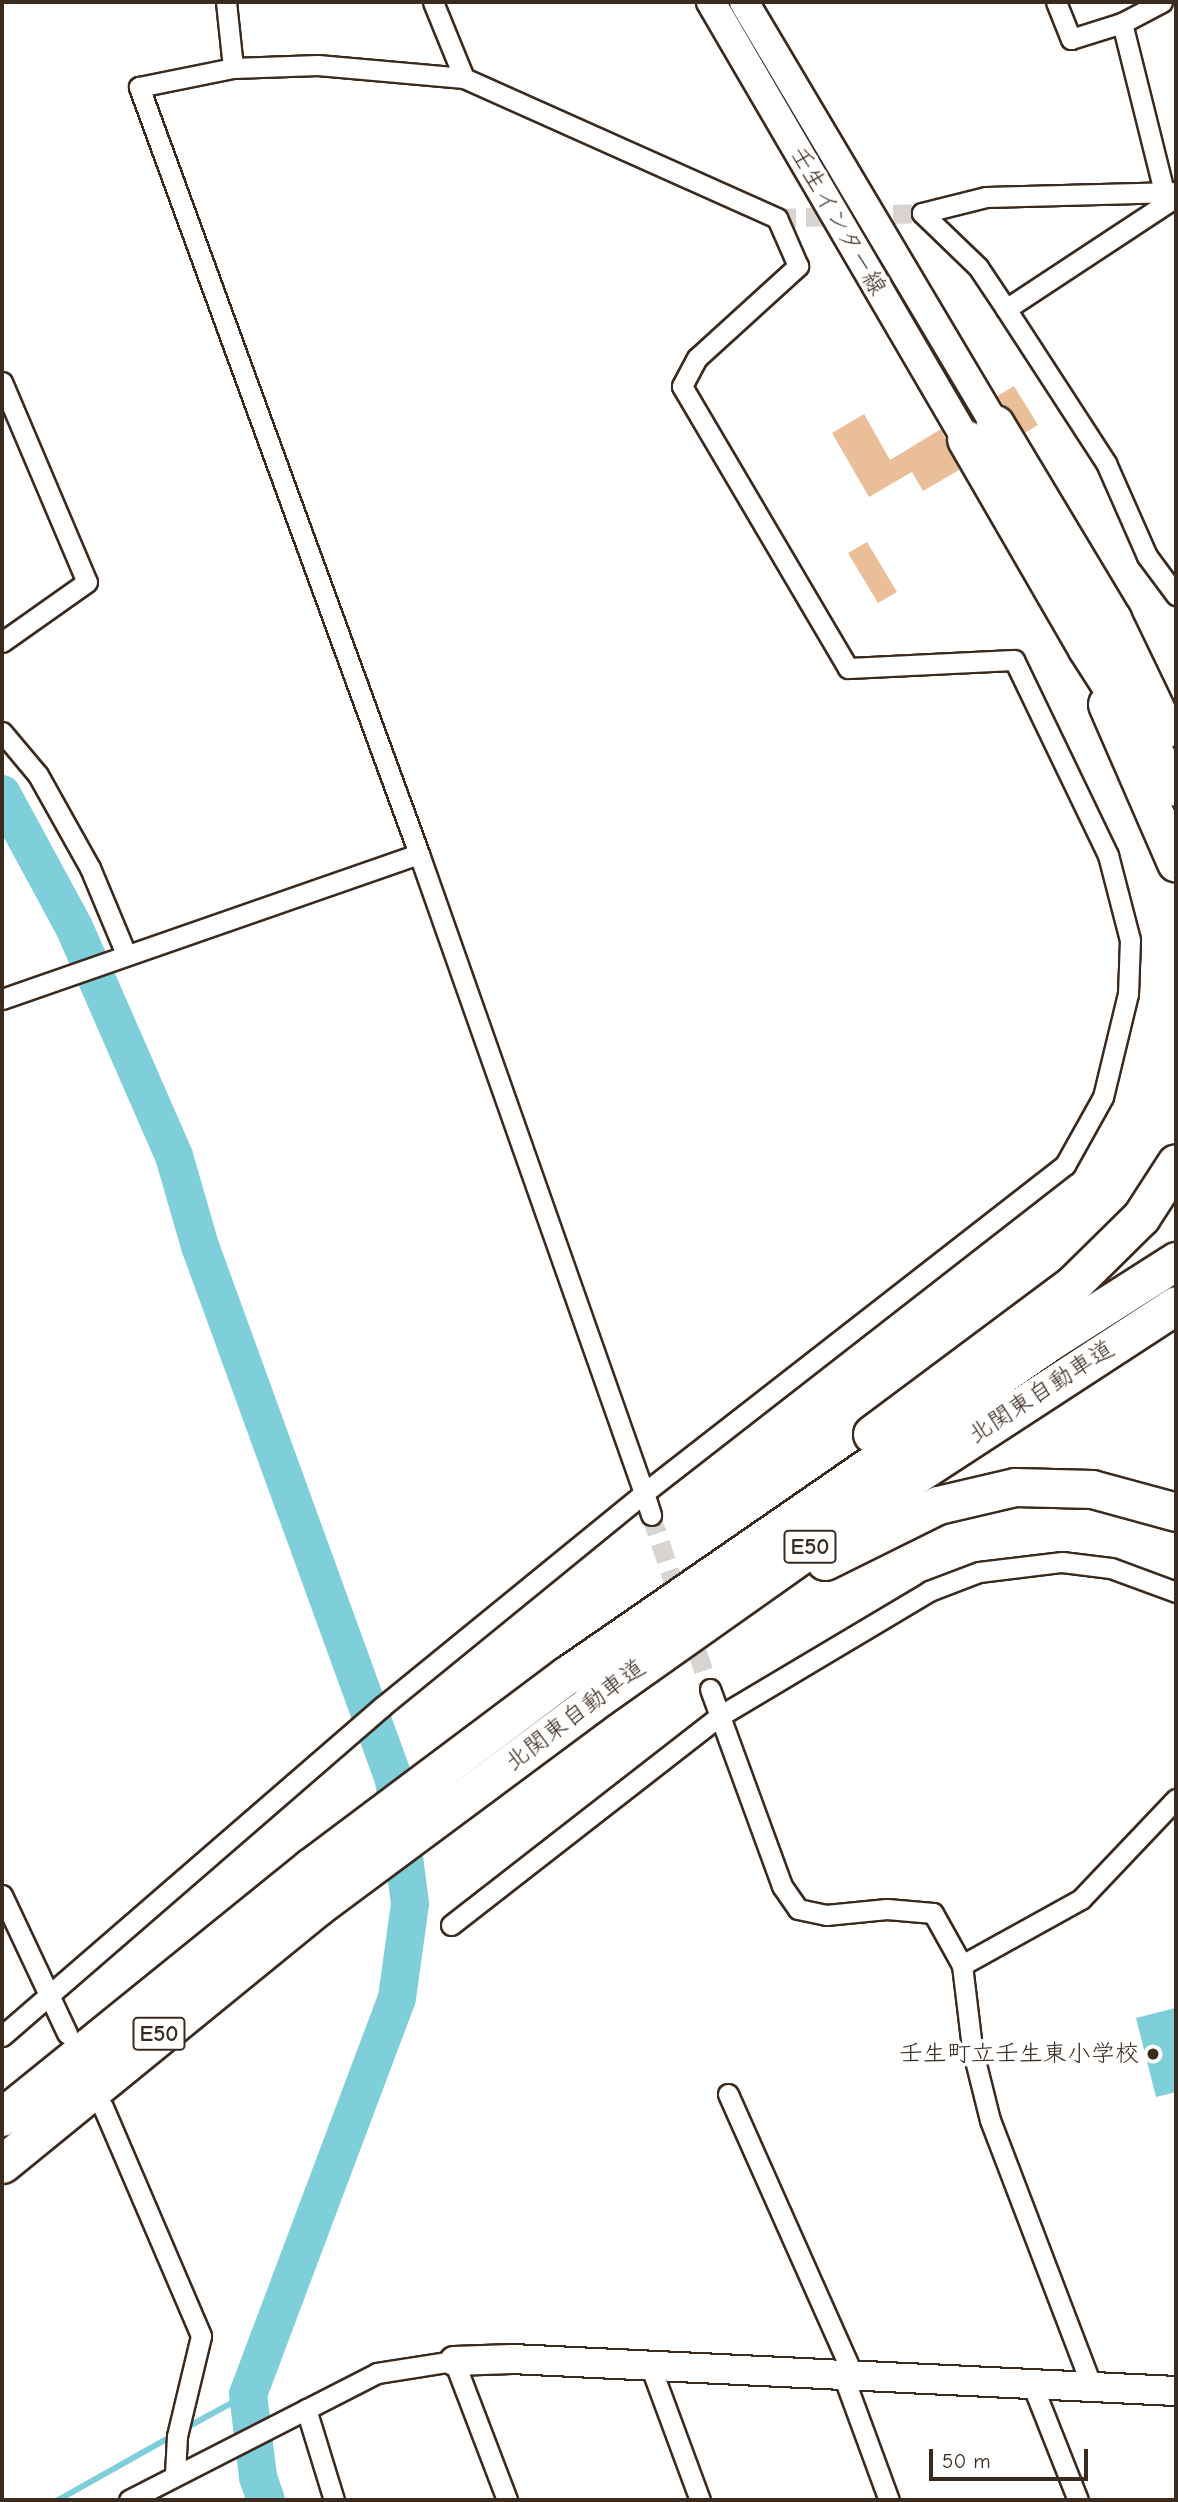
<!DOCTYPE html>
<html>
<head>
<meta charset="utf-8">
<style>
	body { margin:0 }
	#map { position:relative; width:1178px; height:2502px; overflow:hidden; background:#fff; font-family:"Comic Neue","Klee One",sans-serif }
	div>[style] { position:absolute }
	.water>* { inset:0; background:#7fcfda }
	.stream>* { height:6px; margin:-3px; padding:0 3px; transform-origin:3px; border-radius:3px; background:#7fcfda }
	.river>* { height:38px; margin:-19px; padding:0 19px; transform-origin:19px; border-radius:19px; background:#7fcfda }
	.building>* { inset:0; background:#e9be98 }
	.street-tunnel>* { height:19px; margin-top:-9.5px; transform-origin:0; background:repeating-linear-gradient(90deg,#d8d4d2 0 19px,transparent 0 29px) }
	.roads { filter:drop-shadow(2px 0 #3b2a1e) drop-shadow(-2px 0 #3b2a1e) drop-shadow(0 2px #3b2a1e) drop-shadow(0 -2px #3b2a1e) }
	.street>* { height:19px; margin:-9.5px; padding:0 9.5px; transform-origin:9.5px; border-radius:9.5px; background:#fff }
	.secondary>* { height:28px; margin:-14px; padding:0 14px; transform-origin:14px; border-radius:14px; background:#fff }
	.highway>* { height:37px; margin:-18.5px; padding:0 18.5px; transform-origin:18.5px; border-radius:18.5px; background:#fff }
	.dots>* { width:19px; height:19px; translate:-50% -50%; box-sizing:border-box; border:4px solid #fff; border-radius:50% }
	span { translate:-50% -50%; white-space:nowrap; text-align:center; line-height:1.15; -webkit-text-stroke:7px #fff; paint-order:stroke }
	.shield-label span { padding:2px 5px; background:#fff; border:2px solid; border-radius:5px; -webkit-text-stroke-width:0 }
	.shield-label { font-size:23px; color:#3b2a1e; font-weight:700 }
	.street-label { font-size:24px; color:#3b2a1e }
	.poi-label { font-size:24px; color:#3b2a1e }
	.right { translate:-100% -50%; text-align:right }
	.frame { position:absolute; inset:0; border:4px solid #3b2a1e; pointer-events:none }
	.scale { position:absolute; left:929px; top:2449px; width:159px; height:32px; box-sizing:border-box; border:4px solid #3b2a1e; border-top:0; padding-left:9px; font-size:21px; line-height:24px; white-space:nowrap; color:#3b2a1e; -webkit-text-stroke:5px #fff; paint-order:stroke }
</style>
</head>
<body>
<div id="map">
	<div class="water">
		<i style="clip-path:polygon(1175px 2008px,1176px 2092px,1156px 2097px,1136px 2018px)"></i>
	</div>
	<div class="stream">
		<i style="left:182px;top:2430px;width:75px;rotate:-28.6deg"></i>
		<i style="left:58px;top:2500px;width:131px;rotate:-29.3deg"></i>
	</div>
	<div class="river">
		<i style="left:2px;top:794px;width:151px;rotate:61.6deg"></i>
		<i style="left:74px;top:927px;width:250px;rotate:66.4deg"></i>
		<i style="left:174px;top:1156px;width:94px;rotate:73.9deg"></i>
		<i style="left:200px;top:1246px;width:568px;rotate:70.03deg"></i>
		<i style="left:394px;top:1780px;width:125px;rotate:82.6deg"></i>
		<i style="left:410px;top:1904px;width:95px;rotate:97.9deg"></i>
		<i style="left:397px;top:1998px;width:423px;rotate:110.6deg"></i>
		<i style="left:248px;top:2394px;width:84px;rotate:83.1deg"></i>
		<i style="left:258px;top:2477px;width:24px;rotate:71deg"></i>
	</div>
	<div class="building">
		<i style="clip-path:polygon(1014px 386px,1038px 425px,1025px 433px,997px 396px)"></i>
		<i style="clip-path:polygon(864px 414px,890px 460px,941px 429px,959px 470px,923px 491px,912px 472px,869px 497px,832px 433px)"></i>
		<i style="clip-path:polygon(867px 542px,897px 592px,878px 603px,848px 553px)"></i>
	</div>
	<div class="street-tunnel">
		<i style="left:777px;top:218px;width:145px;rotate:-2deg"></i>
		<i style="left:651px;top:1515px;width:184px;rotate:71.3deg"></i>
	</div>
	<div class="roads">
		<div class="street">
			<i style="left:226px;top:2px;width:66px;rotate:83.9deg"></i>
			<i style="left:433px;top:2px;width:82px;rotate:67.8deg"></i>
			<i style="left:1056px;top:2px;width:40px;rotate:68deg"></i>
			<i style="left:1071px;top:39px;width:53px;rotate:-17.4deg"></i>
			<i style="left:1122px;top:23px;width:45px;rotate:-27.7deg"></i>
			<i style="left:1122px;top:23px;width:174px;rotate:76deg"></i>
			<i style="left:922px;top:213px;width:78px;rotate:44deg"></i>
			<i style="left:978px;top:267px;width:50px;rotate:56.3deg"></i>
			<i style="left:1006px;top:309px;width:184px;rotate:57deg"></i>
			<i style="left:1106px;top:463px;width:102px;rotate:66.2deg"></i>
			<i style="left:1147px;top:556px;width:49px;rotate:53.4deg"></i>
			<i style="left:922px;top:213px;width:66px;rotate:-14deg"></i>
			<i style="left:986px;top:197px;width:190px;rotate:-1.5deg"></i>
			<i style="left:1006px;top:309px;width:204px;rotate:-33.4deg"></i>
			<i style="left:2px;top:382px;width:217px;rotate:67deg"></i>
			<i style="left:87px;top:582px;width:104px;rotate:144.8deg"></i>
			<i style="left:2px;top:732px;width:56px;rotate:50.1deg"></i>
			<i style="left:38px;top:775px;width:107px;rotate:60.8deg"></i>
			<i style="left:90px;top:868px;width:93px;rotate:67.3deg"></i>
			<i style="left:2px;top:999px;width:441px;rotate:-19.2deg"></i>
			<i style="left:710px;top:1689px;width:210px;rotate:69.9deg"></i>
			<i style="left:782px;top:1886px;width:28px;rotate:55deg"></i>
			<i style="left:798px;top:1909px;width:29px;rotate:12deg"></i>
			<i style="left:826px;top:1915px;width:61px;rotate:-5.6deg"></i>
			<i style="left:887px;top:1909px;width:46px;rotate:5deg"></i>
			<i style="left:933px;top:1913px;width:60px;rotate:60.9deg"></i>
			<i style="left:962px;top:1965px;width:84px;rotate:83.1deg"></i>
			<i style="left:972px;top:2048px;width:74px;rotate:76deg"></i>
			<i style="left:990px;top:2120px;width:286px;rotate:69.1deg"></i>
			<i style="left:2px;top:1895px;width:153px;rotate:64.8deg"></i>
			<i style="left:451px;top:1925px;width:338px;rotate:-37.9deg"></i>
			<i style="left:718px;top:1717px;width:246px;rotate:-30.8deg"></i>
			<i style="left:929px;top:1591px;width:53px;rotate:-20.8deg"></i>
			<i style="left:979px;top:1572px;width:84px;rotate:-6.9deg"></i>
			<i style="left:1062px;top:1562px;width:49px;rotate:7deg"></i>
			<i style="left:1111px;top:1568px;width:69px;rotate:20.3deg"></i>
			<i style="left:962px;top:1965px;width:136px;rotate:-29deg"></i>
			<i style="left:1081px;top:1899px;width:138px;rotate:-46.5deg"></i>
			<i style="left:2px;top:2036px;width:504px;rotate:-40.9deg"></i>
			<i style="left:383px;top:1706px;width:337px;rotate:-39.2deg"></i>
			<i style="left:644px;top:1493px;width:534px;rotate:-37.92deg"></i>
			<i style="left:1065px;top:1165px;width:78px;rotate:-60.8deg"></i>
			<i style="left:1103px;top:1097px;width:106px;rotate:-76.4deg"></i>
			<i style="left:1128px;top:994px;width:54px;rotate:-87.9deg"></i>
			<i style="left:1130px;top:940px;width:88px;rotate:-104.5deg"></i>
			<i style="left:1108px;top:855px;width:216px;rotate:-115.7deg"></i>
			<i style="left:1014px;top:660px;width:166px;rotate:177.2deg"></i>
			<i style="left:848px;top:668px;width:327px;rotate:-120.5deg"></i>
			<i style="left:682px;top:386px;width:32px;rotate:-62deg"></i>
			<i style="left:697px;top:358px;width:137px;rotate:-42.3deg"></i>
			<i style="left:798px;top:266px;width:52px;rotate:-113.6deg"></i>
			<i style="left:777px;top:218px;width:343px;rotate:-155.9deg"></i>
			<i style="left:464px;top:78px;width:147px;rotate:-174.9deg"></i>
			<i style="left:318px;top:65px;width:85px;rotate:178deg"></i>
			<i style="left:233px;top:68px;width:96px;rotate:168.6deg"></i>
			<i style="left:139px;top:87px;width:817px;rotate:69.94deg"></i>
			<i style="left:419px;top:854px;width:677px;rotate:70.6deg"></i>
			<i style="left:644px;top:1493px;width:23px;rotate:72deg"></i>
			<i style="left:728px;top:2094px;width:295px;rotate:66deg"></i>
			<i style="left:848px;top:2364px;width:15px;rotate:106deg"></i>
			<i style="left:844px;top:2378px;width:130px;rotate:69.8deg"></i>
			<i style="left:103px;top:2107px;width:249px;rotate:66.8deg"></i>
			<i style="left:201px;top:2336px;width:103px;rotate:103.5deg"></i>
			<i style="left:177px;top:2436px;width:39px;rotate:93deg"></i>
			<i style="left:650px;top:2365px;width:144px;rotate:69.7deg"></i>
			<i style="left:1032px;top:2384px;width:125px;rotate:68.4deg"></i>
			<i style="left:306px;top:2409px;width:95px;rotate:72.9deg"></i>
			<i style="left:129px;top:2500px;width:279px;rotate:-27.1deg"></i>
			<i style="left:377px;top:2373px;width:78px;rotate:-8.9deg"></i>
			<i style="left:454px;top:2361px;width:149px;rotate:69.1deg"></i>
		</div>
		<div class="secondary">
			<i style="left:711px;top:2px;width:506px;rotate:59.74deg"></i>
			<i style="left:744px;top:2px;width:491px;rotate:59.3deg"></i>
			<i style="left:454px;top:2361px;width:58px;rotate:-2deg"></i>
			<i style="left:512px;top:2359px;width:665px;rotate:2.76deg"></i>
		</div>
		<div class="highway">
			<i style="left:995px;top:424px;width:227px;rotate:59deg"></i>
			<i style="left:1112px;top:619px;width:122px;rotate:64.3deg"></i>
			<i style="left:966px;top:439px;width:240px;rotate:60deg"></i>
			<i style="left:1086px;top:647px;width:166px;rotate:57.3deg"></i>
			<i style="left:1107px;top:704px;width:173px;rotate:66.5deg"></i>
			<i style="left:872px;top:1434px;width:249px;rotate:-36.7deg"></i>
			<i style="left:1072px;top:1285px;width:97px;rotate:-44.6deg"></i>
			<i style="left:1141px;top:1217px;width:64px;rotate:-57.1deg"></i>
			<i style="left:825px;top:1561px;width:126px;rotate:-26.4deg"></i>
			<i style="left:938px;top:1505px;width:79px;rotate:-13.2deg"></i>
			<i style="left:1015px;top:1487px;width:77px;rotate:1.5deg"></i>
			<i style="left:1092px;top:1489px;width:87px;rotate:15.3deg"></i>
			<i style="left:2px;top:2117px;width:397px;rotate:-39deg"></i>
			<i style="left:311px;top:1867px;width:320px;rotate:-36.9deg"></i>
			<i style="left:567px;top:1675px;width:586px;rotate:-34.64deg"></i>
			<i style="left:1049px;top:1342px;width:151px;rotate:-32.5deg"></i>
			<i style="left:2px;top:2164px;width:407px;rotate:-39.2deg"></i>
			<i style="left:317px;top:1907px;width:340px;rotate:-36.6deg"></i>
			<i style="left:590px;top:1704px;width:365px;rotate:-35.3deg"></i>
			<i style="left:888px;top:1493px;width:344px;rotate:-33.1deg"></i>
		</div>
	</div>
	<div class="dots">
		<i style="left:1153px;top:2054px;background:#3b2a1e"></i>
	</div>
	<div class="shield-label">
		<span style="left:810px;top:1547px">E50</span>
		<span style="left:159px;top:2034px">E50</span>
	</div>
	<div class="street-label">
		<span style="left:838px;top:221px;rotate:60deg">壬生インター線</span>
		<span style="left:1041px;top:1392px;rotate:-33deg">北関東自動車道</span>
		<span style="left:575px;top:1715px;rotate:-37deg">北関東自動車道</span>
	</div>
	<div class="poi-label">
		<span class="right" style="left:1139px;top:2054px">壬生町立壬生東小学校</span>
	</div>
	<div class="frame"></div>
	<div class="scale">50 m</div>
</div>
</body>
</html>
